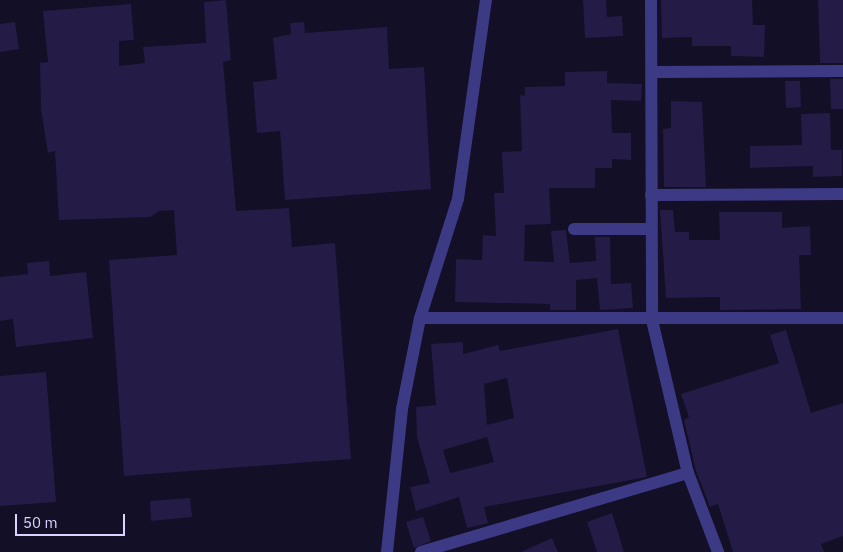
<!DOCTYPE html>
<html>
<head>
<meta charset="utf-8">
<style>
	body { margin:0 }
	#map { position:relative; width:843px; height:552px; overflow:hidden; background:#130f26; font-family:"IBM Plex Sans",sans-serif }
	div>[style] { position:absolute }
	.building>* { inset:0; background:#241b47 }
	.minor>* { height:12px; margin:-6px; padding:0 6px; transform-origin:6px; border-radius:6px; background:#3d3a85 }
	span { translate:-50% -50%; white-space:nowrap; text-align:center; line-height:1.15; -webkit-text-stroke:4.5px #130f26; paint-order:stroke }
	.scale { position:absolute; left:15px; top:514px; width:110px; height:22px; box-sizing:border-box; border:2px solid #d9d4ff; border-top:0; padding-left:6px; font-size:15px; line-height:18px; white-space:nowrap; color:#d9d4ff; -webkit-text-stroke:4px #130f26; paint-order:stroke }
</style>
</head>
<body>
<div id="map">
	<div class="building">
		<i style="clip-path:polygon(226px 0,231px 60px,223px 62px,236px 211px,289px 208px,292px 247px,335px 243px,351px 459px,124px 476px,109px 260px,177px 255px,174px 210px,159px 211px,150px 217px,59px 220px,55px 151px,48px 153px,41px 109px,40px 63px,48px 62px,43px 11px,131px 4px,134px 40px,119px 41px,119px 66px,145px 63px,143px 47px,206px 43px,204px 2px)"></i>
		<i style="clip-path:polygon(583px 0,606px 0,607px 17px,622px 16px,623px 36px,585px 38px)"></i>
		<i style="clip-path:polygon(661px 0,752px 0,753px 25px,765px 25px,764px 57px,731px 56px,731px 46px,692px 46px,692px 37px,662px 38px)"></i>
		<i style="clip-path:polygon(818px 0,843px 0,843px 63px,820px 63px)"></i>
		<i style="clip-path:polygon(15px 22px,19px 49px,0 52px,0 24px)"></i>
		<i style="clip-path:polygon(304px 22px,305px 33px,387px 27px,389px 69px,424px 67px,431px 189px,285px 200px,280px 131px,257px 133px,253px 82px,277px 79px,273px 38px,291px 34px,290px 23px)"></i>
		<i style="clip-path:polygon(607px 71px,607px 83px,642px 84px,641px 101px,611px 100px,612px 133px,631px 133px,631px 160px,612px 159px,612px 168px,595px 168px,595px 188px,549px 188px,551px 224px,525px 225px,524px 261px,554px 262px,551px 231px,566px 230px,570px 263px,596px 261px,595px 237px,610px 237px,611px 284px,631px 283px,633px 308px,600px 310px,597px 278px,576px 280px,576px 310px,550px 310px,550px 304px,455px 302px,456px 259px,482px 260px,483px 235px,496px 236px,494px 193px,504px 193px,502px 152px,522px 151px,520px 95px,525px 96px,525px 87px,565px 86px,565px 72px)"></i>
		<i style="clip-path:polygon(830px 79px,843px 79px,843px 109px,831px 109px)"></i>
		<i style="clip-path:polygon(785px 81px,800px 81px,801px 107px,786px 108px)"></i>
		<i style="clip-path:polygon(671px 101px,702px 102px,706px 187px,664px 187px,663px 129px,671px 128px)"></i>
		<i style="clip-path:polygon(830px 113px,831px 150px,842px 150px,842px 176px,813px 177px,813px 166px,750px 168px,750px 146px,802px 145px,801px 114px)"></i>
		<i style="clip-path:polygon(660px 210px,673px 210px,675px 232px,689px 232px,689px 240px,720px 240px,719px 212px,782px 212px,782px 228px,810px 226px,811px 255px,799px 255px,801px 309px,720px 310px,720px 297px,666px 298px)"></i>
		<i style="clip-path:polygon(49px 261px,50px 276px,86px 272px,93px 338px,16px 347px,13px 319px,0 321px,0 277px,28px 274px,27px 263px)"></i>
		<i style="clip-path:polygon(evenodd,618px 329px,647px 477px,484px 507px,488px 523px,467px 528px,459px 497px,416px 511px,410px 487px,430px 483px,417px 437px,416px 407px,436px 405px,431px 344px,463px 342px,463px 354px,498px 345px,500px 351px,618px 329px,507px 378px,514px 418px,487px 425px,484px 384px,507px 378px,618px 329px,487px 437px,494px 462px,450px 473px,443px 450px,487px 437px)"></i>
		<i style="clip-path:polygon(786px 330px,811px 413px,843px 403px,843px 536px,821px 544px,824px 552px,733px 552px,718px 504px,710px 507px,696px 471px,684px 420px,689px 417px,681px 394px,779px 363px,770px 335px)"></i>
		<i style="clip-path:polygon(46px 372px,56px 502px,0 506px,0 376px)"></i>
		<i style="clip-path:polygon(190px 498px,192px 517px,151px 521px,150px 501px)"></i>
		<i style="clip-path:polygon(612px 513px,624px 552px,597px 552px,587px 522px)"></i>
		<i style="clip-path:polygon(423px 517px,431px 541px,414px 548px,406px 522px)"></i>
		<i style="clip-path:polygon(552px 538px,558px 552px,521px 552px)"></i>
	</div>
	<div class="minor">
		<i style="left:651px;top:0;width:320px;rotate:89.8deg"></i>
		<i style="left:652px;top:320px;width:157px;rotate:76.8deg"></i>
		<i style="left:688px;top:473px;width:85px;rotate:69.2deg"></i>
		<i style="left:652px;top:72px;width:191px;rotate:-0.3deg"></i>
		<i style="left:651px;top:195px;width:192px;rotate:-0.3deg"></i>
		<i style="left:574px;top:229px;width:77px"></i>
		<i style="left:420px;top:318px;width:423px"></i>
		<i style="left:387px;top:552px;width:144px;rotate:-84deg"></i>
		<i style="left:402px;top:409px;width:93px;rotate:-78.8deg"></i>
		<i style="left:420px;top:318px;width:125px;rotate:-72.3deg"></i>
		<i style="left:458px;top:199px;width:201px;rotate:-82deg"></i>
		<i style="left:421px;top:552px;width:278px;rotate:-16.5deg"></i>
	</div>
	<div class="scale">50 m</div>
</div>
</body>
</html>
